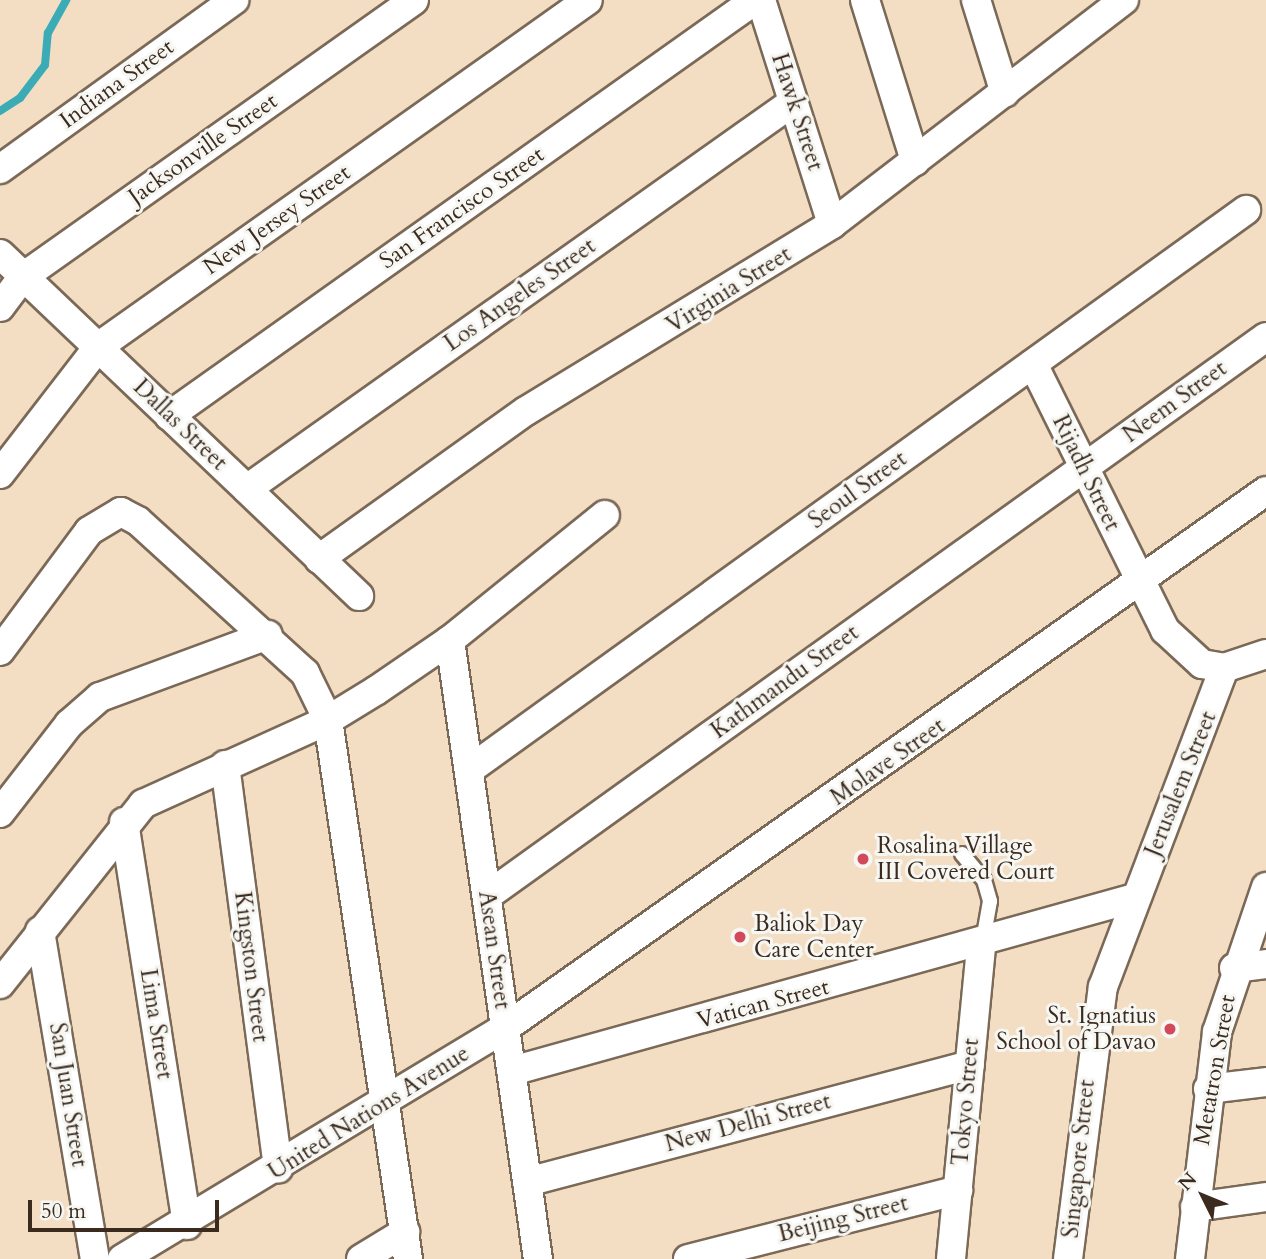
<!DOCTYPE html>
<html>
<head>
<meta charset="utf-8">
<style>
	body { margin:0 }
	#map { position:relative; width:1266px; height:1259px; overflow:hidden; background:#f3dec3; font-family:Cardo,serif }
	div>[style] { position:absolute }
	.stream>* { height:8px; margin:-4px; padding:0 4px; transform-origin:4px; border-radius:4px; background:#3bacb6 }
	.roads { filter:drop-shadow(2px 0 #7b6958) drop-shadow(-2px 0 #7b6958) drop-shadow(0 2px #7b6958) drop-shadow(0 -2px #7b6958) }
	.service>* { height:14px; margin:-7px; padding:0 7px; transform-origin:7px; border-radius:7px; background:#fff }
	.minor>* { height:28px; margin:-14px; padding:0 14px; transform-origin:14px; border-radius:14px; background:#fff }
	.dots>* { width:19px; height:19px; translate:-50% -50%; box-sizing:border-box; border:4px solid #f6f6f2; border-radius:50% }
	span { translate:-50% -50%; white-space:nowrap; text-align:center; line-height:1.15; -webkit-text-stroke:6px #f6f6f2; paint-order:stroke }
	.street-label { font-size:23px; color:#3b2a1e }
	.poi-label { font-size:23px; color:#3b2a1e }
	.left { translate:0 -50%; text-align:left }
	.right { translate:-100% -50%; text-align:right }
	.north { position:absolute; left:1168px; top:1161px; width:70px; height:70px; -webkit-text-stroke:5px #f6f6f2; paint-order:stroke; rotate:313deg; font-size:19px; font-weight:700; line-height:28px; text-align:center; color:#3b2a1e }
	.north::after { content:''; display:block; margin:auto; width:24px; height:32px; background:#3b2a1e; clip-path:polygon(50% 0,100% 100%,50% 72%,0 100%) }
	.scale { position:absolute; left:28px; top:1200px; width:191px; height:32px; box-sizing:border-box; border:4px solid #3b2a1e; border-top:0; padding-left:9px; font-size:21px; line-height:24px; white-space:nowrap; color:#3b2a1e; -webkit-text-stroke:5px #f6f6f2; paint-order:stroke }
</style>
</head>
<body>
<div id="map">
	<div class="stream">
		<i style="left:0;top:111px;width:24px;rotate:-33deg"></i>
		<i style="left:20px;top:98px;width:41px;rotate:-52.9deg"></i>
		<i style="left:45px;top:65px;width:32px;rotate:-85deg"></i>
		<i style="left:48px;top:33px;width:38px;rotate:-61deg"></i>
	</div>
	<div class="roads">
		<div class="service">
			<i style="left:962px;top:854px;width:34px;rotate:50deg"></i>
			<i style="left:984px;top:880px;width:22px;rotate:74deg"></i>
			<i style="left:990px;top:901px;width:40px;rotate:100deg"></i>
		</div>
		<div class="minor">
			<i style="left:761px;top:0;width:235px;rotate:72.4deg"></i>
			<i style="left:865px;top:0;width:169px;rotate:72.7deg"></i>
			<i style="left:976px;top:0;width:97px;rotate:72.7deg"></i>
			<i style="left:0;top:169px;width:289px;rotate:-35.8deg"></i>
			<i style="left:0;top:254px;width:496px;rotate:43.6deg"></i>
			<i style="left:0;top:307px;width:38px;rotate:-53deg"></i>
			<i style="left:23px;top:277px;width:479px;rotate:-35.3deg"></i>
			<i style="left:1033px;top:364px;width:297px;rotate:63.6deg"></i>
			<i style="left:1165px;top:630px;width:50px;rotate:42.6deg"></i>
			<i style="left:1202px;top:664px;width:22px;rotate:10deg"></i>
			<i style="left:1224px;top:668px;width:44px;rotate:-18.4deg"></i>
			<i style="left:169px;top:416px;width:719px;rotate:-35.37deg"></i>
			<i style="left:0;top:474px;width:160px;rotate:-52.3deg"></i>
			<i style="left:98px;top:347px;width:600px;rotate:-35.3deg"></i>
			<i style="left:247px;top:489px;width:669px;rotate:-35.33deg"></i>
			<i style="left:319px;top:559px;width:254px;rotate:-35.6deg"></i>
			<i style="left:526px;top:411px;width:359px;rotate:-31.4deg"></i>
			<i style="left:832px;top:224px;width:368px;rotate:-37.5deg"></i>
			<i style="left:450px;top:640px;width:625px;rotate:81.91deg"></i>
			<i style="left:0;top:651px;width:149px;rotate:-53.4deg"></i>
			<i style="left:89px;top:531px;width:37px;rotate:-31deg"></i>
			<i style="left:121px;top:512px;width:19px;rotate:28deg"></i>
			<i style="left:138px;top:521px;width:226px;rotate:42.3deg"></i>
			<i style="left:305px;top:673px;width:52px;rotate:63.9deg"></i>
			<i style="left:328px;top:720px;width:545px;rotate:81.56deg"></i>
			<i style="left:225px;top:765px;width:407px;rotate:82.5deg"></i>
			<i style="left:469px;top:770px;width:958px;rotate:-35.78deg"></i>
			<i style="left:0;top:813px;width:113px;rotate:-52.2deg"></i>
			<i style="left:69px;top:724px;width:41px;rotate:-41.1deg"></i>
			<i style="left:100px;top:697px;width:179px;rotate:-20.3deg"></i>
			<i style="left:124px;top:822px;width:408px;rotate:81.1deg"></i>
			<i style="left:487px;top:896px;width:959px;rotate:-35.66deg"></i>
			<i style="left:40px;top:931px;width:333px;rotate:80.5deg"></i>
			<i style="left:1234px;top:968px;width:32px;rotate:-7deg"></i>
			<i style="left:0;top:984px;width:230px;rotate:-51.5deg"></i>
			<i style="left:143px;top:804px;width:203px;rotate:-24.4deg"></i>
			<i style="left:328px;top:720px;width:57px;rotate:-31.5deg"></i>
			<i style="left:377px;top:690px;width:88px;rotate:-34.4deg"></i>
			<i style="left:450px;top:640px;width:199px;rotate:-38.9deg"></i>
			<i style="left:512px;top:1071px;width:646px;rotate:-15.54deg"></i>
			<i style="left:1208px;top:1089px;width:58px;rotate:-6.9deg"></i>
			<i style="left:527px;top:1182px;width:458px;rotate:-14.8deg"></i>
			<i style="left:1195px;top:1207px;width:72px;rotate:-8deg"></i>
			<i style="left:122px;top:1259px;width:447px;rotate:-31.1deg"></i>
			<i style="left:505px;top:1028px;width:931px;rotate:-35.21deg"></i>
			<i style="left:361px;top:1259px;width:52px;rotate:-31.5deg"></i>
			<i style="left:688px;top:1259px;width:279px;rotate:-14.3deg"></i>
			<i style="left:951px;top:1259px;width:315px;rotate:-84.5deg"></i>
			<i style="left:1068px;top:1259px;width:274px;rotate:-82.7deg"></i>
			<i style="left:1103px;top:987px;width:341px;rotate:-69.2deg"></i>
			<i style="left:1190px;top:1259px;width:229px;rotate:-83.2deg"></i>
			<i style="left:1217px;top:1032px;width:153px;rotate:-71.3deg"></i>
		</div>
	</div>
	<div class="dots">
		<i style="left:863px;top:859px;background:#d1495b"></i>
		<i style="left:740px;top:937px;background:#d1495b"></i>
		<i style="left:1170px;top:1029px;background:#d1495b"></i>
	</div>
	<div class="street-label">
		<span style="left:117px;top:84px;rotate:-36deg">Indiana Street</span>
		<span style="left:797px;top:112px;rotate:72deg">Hawk Street</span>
		<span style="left:203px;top:149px;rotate:-35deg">Jacksonville Street</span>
		<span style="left:462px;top:208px;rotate:-35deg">San Francisco Street</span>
		<span style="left:277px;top:220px;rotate:-35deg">New Jersey Street</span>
		<span style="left:729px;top:290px;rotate:-32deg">Virginia Street</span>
		<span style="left:520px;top:295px;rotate:-35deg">Los Angeles Street</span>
		<span style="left:1175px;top:402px;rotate:-36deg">Neem Street</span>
		<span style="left:180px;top:425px;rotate:44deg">Dallas Street</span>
		<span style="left:1086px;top:473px;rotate:64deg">Rijadh Street</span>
		<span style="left:858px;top:490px;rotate:-36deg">Seoul Street</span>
		<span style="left:785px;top:682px;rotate:-36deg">Kathmandu Street</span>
		<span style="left:888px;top:762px;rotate:-35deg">Molave Street</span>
		<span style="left:1181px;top:784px;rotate:-68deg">Jerusalem Street</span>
		<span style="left:494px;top:950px;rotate:82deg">Asean Street</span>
		<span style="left:251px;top:967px;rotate:83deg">Kingston Street</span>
		<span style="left:763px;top:1004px;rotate:-15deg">Vatican Street</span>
		<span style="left:156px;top:1024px;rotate:81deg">Lima Street</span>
		<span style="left:1215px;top:1070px;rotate:-80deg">Metatron Street</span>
		<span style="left:68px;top:1095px;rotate:81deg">San Juan Street</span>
		<span style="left:966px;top:1102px;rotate:-85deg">Tokyo Street</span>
		<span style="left:369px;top:1113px;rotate:-32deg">United Nations Avenue</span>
		<span style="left:748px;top:1123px;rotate:-15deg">New Delhi Street</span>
		<span style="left:1079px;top:1159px;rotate:-84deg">Singapore Street</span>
		<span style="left:843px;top:1219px;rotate:-14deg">Beijing Street</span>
	</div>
	<div class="poi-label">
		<span class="left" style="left:877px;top:859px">Rosalina Village<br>III Covered Court</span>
		<span class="left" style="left:754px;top:937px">Baliok Day<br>Care Center</span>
		<span class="right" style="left:1156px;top:1029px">St. Ignatius<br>School of Davao</span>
	</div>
	<div class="north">N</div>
	<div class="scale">50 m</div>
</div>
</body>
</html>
